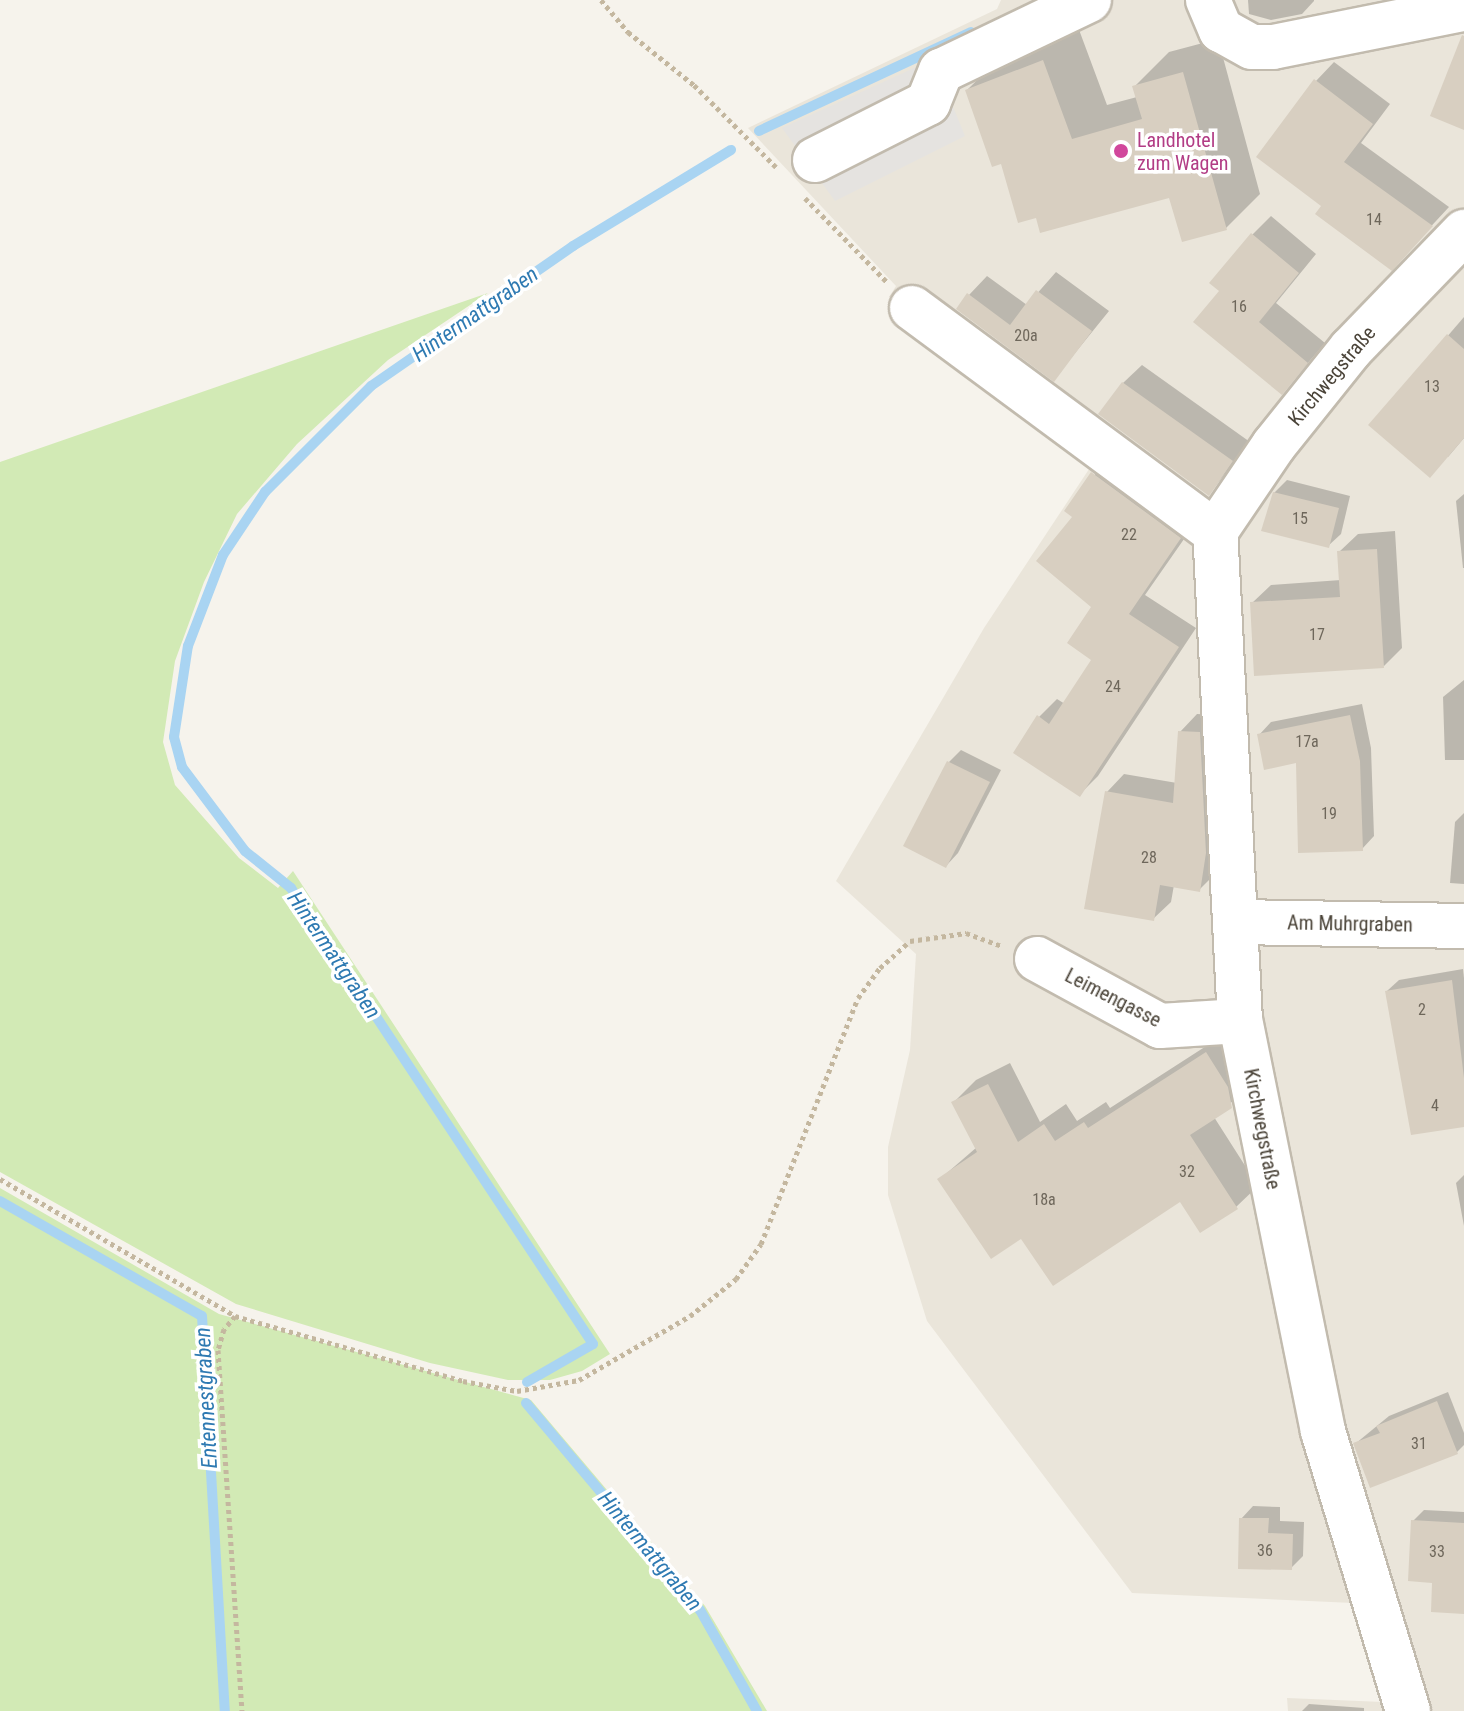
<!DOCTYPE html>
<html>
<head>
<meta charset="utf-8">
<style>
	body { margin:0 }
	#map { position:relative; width:1464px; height:1711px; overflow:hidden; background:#f6f3ec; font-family:"Roboto Condensed",sans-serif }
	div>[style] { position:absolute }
	.residential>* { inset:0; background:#eae5da }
	.green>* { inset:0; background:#d2eab5 }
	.parking>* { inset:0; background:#e5e3e0 }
	.shadow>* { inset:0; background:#0003 }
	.stream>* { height:10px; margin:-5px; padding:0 5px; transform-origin:5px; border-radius:5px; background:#a9d4f2 }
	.building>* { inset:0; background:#d8cfc1 }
	.path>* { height:5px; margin-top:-2.5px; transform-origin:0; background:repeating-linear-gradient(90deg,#c4b79f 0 4px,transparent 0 8px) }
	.roads { filter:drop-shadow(2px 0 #c2bbae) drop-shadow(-2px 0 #c2bbae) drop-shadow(0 2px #c2bbae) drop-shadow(0 -2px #c2bbae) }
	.minor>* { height:44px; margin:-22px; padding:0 22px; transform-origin:22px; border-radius:22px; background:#fff }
	.dots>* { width:22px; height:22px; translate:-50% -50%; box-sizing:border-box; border:4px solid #fff; border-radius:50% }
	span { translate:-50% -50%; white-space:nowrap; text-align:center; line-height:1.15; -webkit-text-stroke:7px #fff; paint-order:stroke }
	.number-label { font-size:16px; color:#6e675b }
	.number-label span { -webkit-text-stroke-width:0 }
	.hotel-label { font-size:20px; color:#b23c85 }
	.left { translate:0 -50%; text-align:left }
	.street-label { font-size:20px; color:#4b4439 }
	.water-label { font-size:22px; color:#2e7ab2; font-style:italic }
</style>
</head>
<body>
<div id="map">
	<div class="residential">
		<i style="clip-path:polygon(1001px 0,1464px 0,1464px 1711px,1288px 1711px,1287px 1698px,1383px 1702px,1353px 1603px,1132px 1593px,927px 1321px,888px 1195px,888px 1147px,910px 1050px,916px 954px,836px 881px,984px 628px,1099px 454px,889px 297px,896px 286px,748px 128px,997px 9px)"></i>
	</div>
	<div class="green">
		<i style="clip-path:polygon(488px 293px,388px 360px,297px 444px,237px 514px,204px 582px,175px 661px,163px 742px,175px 785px,239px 858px,278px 888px,293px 871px,610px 1354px,582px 1371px,550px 1380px,508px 1380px,430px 1363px,236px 1304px,0 1172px,0 462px)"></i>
		<i style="clip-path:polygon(0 1188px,219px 1314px,531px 1400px,705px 1606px,767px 1711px,0 1711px)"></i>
	</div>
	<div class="parking">
		<i style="clip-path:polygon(923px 64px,945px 87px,965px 136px,835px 201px,782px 128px)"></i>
	</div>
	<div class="shadow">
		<i style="clip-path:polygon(1248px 0,1314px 0,1314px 1px,1302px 14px,1271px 20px,1249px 14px)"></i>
		<i style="clip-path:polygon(1078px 27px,1107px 105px,1137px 97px,1135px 86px,1169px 52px,1218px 39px,1260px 194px,1226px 228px,1171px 196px,1037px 216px,1002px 161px,967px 90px,1002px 56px)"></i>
		<i style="clip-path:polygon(1334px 62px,1390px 104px,1361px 143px,1449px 207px,1410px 249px,1324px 205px,1316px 81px)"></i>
		<i style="clip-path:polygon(1271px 216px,1316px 254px,1276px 303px,1325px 343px,1282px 393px,1221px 291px,1252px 235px)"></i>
		<i style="clip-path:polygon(1056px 272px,1109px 311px,1054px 379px,969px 295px,987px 276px,1027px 305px)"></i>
		<i style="clip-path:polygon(1464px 317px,1464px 438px,1448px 457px,1371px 425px)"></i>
		<i style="clip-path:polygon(1142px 365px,1250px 442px,1209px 494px,1123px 383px)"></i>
		<i style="clip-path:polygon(1111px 455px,1198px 519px,1145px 595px,1196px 628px,1098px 776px,1080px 794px,1039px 717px,1057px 699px,1065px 704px,1094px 659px,1094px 606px,1075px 517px,1066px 510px)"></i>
		<i style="clip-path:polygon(1287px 480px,1350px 496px,1341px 534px,1328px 546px,1274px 493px)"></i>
		<i style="clip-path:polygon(1464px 494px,1464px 568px,1463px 568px,1456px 501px)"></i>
		<i style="clip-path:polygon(1395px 531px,1402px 648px,1384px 666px,1252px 603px,1271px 585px,1341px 580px,1339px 552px,1358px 534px)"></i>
		<i style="clip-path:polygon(1464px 680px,1464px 760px,1445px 760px,1443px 697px)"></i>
		<i style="clip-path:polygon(1362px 704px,1371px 748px,1374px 836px,1362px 849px,1298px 761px,1259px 735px,1271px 722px)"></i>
		<i style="clip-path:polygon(1197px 714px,1217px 715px,1216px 873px,1199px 890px,1174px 885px,1171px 902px,1153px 919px,1107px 792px,1124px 774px,1177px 783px,1180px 732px)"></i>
		<i style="clip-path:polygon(961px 750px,1001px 770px,958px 853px,946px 866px,906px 845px,949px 762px)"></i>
		<i style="clip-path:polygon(1464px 813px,1464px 884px,1450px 883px,1455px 822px)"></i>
		<i style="clip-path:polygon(1463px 969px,1464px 978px,1464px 1125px,1387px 991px,1399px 980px)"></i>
		<i style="clip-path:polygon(1228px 1032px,1253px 1084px,1214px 1117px,1258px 1186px,1236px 1207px,1180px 1199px,1021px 1236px,940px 1179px,977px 1147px,954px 1102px,976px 1080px,1010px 1063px,1040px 1122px,1066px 1104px,1077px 1121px,1106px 1102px,1110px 1108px)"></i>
		<i style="clip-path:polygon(1464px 1175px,1464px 1226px,1456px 1183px)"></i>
		<i style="clip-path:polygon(1448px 1392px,1464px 1433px,1464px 1445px,1457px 1452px,1355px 1444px,1389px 1416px)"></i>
		<i style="clip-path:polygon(1253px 1506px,1280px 1507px,1280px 1521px,1304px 1522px,1303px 1556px,1291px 1568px,1241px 1519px)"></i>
		<i style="clip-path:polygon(1424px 1510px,1464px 1512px,1464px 1612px,1434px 1581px,1413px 1521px)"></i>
		<i style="clip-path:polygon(1309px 1704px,1364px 1708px,1364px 1711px,1302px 1711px)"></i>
	</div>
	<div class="stream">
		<i style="left:759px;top:131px;width:234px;rotate:-25deg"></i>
		<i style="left:0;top:1201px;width:232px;rotate:29.7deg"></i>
		<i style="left:202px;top:1316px;width:396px;rotate:86.7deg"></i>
		<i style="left:527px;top:1382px;width:76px;rotate:-29.9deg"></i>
		<i style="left:593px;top:1344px;width:547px;rotate:-123.52deg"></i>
		<i style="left:291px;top:888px;width:59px;rotate:-141.2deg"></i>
		<i style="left:245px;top:851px;width:105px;rotate:-126.9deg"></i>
		<i style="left:182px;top:767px;width:31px;rotate:-105deg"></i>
		<i style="left:174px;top:737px;width:92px;rotate:-81.3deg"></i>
		<i style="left:188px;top:646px;width:97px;rotate:-69deg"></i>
		<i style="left:223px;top:555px;width:76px;rotate:-56.3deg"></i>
		<i style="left:265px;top:492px;width:150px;rotate:-45deg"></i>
		<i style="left:371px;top:386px;width:246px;rotate:-34.7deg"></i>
		<i style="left:573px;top:246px;width:185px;rotate:-31.3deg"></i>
		<i style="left:526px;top:1403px;width:270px;rotate:50deg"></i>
		<i style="left:700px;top:1610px;width:116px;rotate:60.6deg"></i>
	</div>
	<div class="building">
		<i style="clip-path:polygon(1462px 35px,1464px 36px,1464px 130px,1430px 116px)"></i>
		<i style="clip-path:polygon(1043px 60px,1072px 139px,1142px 119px,1132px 86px,1183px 72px,1227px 230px,1182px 242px,1169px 198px,1040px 233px,1036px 218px,1018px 223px,1001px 164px,992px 167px,965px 90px)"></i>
		<i style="clip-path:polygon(1314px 79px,1373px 124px,1344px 162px,1433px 226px,1392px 271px,1315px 214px,1321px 206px,1256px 157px)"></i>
		<i style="clip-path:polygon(1251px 233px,1299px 273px,1259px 322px,1308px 363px,1282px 395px,1193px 322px,1219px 291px,1209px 283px)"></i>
		<i style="clip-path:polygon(1036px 290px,1092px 331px,1054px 382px,956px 309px,967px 293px,1010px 325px)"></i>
		<i style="clip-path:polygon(1447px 334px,1464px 349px,1464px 438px,1430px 478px,1368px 425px)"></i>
		<i style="clip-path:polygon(1122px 382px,1233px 461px,1209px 496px,1098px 414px)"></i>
		<i style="clip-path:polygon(1091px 472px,1181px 538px,1129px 614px,1179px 647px,1080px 797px,1013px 753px,1037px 715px,1049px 724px,1091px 660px,1067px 643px,1091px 607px,1036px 561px,1072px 517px,1064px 511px)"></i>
		<i style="clip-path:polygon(1273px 492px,1339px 508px,1329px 548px,1261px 531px)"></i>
		<i style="clip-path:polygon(1377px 549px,1384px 668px,1254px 676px,1250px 602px,1340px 597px,1337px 551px)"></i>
		<i style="clip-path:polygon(1350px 715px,1360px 761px,1363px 851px,1298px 853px,1296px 763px,1264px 770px,1257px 734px)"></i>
		<i style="clip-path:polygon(1178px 731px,1200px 732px,1206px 853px,1200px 892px,1160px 885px,1154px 921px,1084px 909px,1105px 791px,1173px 803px)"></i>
		<i style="clip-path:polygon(947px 761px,990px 782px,946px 868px,903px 846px)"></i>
		<i style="clip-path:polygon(1452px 980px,1464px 1078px,1464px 1127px,1411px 1135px,1385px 991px)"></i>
		<i style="clip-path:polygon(1206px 1052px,1228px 1087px,1232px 1108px,1190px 1135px,1238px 1209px,1200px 1233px,1180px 1202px,1053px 1286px,1021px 1239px,991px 1259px,937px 1179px,977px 1152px,951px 1102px,988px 1084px,1018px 1142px,1044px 1124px,1055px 1141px,1084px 1122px,1088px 1128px)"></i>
		<i style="clip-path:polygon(1437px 1401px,1458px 1454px,1370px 1488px,1353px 1443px,1380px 1433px,1376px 1426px)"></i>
		<i style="clip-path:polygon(1239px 1518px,1269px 1518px,1268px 1533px,1293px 1534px,1292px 1570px,1238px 1569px)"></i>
		<i style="clip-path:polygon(1411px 1520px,1464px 1523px,1464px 1614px,1431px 1612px,1432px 1583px,1408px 1581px)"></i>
	</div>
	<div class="path">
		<i style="left:601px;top:0;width:42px;rotate:49.8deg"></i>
		<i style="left:628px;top:32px;width:85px;rotate:38.8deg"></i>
		<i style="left:694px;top:85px;width:116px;rotate:45deg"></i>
		<i style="left:805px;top:198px;width:117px;rotate:45.7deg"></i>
		<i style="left:0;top:1179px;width:272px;rotate:30.2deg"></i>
		<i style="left:235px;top:1316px;width:237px;rotate:15.9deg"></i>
		<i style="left:463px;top:1381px;width:55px;rotate:10.5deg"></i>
		<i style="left:517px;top:1391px;width:63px;rotate:-10.1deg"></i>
		<i style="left:579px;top:1380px;width:128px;rotate:-30deg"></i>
		<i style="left:690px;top:1316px;width:59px;rotate:-38.8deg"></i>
		<i style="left:736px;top:1279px;width:43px;rotate:-54.5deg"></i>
		<i style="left:761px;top:1244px;width:264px;rotate:-68.5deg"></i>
		<i style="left:858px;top:998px;width:37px;rotate:-54deg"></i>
		<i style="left:880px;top:968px;width:40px;rotate:-42deg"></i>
		<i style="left:910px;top:941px;width:57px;rotate:-8.1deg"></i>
		<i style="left:966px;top:933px;width:38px;rotate:20deg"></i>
		<i style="left:235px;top:1316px;width:17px;rotate:130deg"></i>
		<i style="left:224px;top:1329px;width:22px;rotate:106deg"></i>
		<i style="left:218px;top:1350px;width:362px;rotate:86.2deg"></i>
	</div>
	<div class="roads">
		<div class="minor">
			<i style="left:1208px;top:0;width:33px;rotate:67deg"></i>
			<i style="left:1221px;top:30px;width:35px;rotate:29deg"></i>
			<i style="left:1252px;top:47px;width:21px"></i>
			<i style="left:1273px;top:47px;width:195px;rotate:-11.3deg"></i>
			<i style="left:815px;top:160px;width:127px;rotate:-26.8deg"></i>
			<i style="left:928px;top:103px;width:35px;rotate:-68deg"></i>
			<i style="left:941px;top:71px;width:164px;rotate:-25.6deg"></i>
			<i style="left:912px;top:308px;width:377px;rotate:36.5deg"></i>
			<i style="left:1236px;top:922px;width:228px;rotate:1deg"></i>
			<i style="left:1037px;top:959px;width:140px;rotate:28.6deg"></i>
			<i style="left:1160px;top:1026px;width:80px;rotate:-3.6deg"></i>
			<i style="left:1408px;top:1711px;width:293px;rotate:-106.9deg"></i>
			<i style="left:1323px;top:1431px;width:418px;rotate:-101.4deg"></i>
			<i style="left:1240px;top:1021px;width:490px;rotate:-92.9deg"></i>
			<i style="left:1215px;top:532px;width:105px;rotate:-55.9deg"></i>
			<i style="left:1274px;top:445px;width:123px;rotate:-51.3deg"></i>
			<i style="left:1351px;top:349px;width:163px;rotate:-46deg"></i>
		</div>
	</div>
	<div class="dots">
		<i style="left:1121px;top:151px;background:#d1479c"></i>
	</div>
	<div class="number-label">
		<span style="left:1374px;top:220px">14</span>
		<span style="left:1239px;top:307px">16</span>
		<span style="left:1026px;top:336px">20a</span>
		<span style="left:1432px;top:387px">13</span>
		<span style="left:1300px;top:519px">15</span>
		<span style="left:1129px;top:535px">22</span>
		<span style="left:1317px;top:635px">17</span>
		<span style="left:1113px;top:687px">24</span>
		<span style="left:1307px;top:742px">17a</span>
		<span style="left:1329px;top:814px">19</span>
		<span style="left:1149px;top:858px">28</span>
		<span style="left:1422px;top:1010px">2</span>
		<span style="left:1435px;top:1106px">4</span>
		<span style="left:1187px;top:1172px">32</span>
		<span style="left:1044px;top:1200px">18a</span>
		<span style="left:1419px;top:1444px">31</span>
		<span style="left:1265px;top:1551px">36</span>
		<span style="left:1437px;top:1552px">33</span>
	</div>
	<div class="hotel-label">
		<span class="left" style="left:1137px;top:152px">Landhotel<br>zum Wagen</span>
	</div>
	<div class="street-label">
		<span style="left:1332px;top:376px;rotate:-50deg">Kirchwegstraße</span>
		<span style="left:1350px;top:924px;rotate:1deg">Am Muhrgraben</span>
		<span style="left:1113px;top:998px;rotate:27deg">Leimengasse</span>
		<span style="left:1262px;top:1129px;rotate:79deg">Kirchwegstraße</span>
	</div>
	<div class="water-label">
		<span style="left:475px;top:314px;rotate:-35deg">Hintermattgraben</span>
		<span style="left:334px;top:955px;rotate:56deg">Hintermattgraben</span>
		<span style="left:206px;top:1398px;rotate:-93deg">Entennestgraben</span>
		<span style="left:650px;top:1551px;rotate:50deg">Hintermattgraben</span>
	</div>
</div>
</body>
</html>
